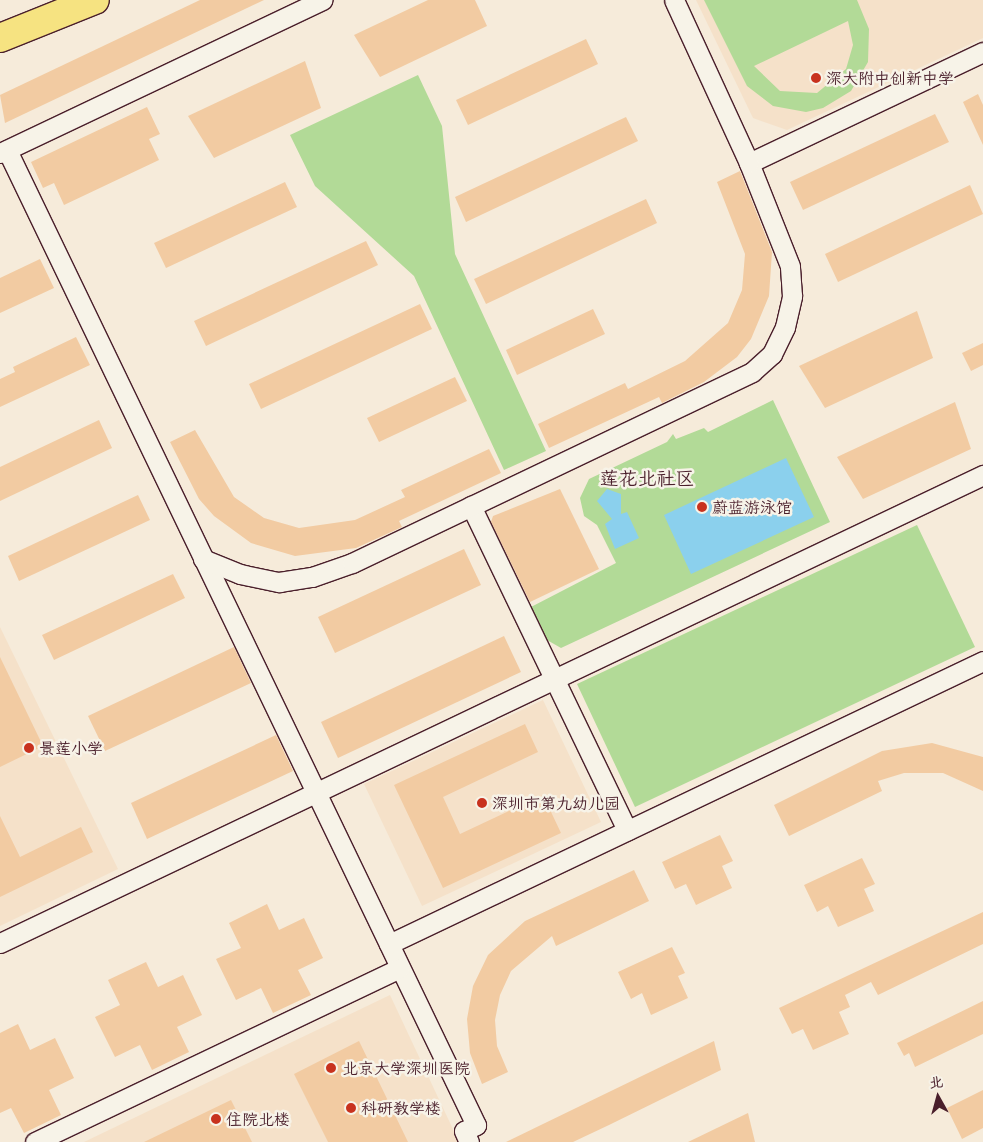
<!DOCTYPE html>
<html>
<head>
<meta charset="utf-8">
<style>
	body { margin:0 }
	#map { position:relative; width:983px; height:1142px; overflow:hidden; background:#f6ebda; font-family:"Patrick Hand","LXGW WenKai TC",sans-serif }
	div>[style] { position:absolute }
	.built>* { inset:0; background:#f5e1c9 }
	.green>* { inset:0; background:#b2da97 }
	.water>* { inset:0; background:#8bd0ed }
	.building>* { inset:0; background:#f2cba2 }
	.roads { filter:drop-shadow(1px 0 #4a1f2b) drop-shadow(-1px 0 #4a1f2b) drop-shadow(0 1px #4a1f2b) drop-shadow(0 -1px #4a1f2b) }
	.street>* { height:19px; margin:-9.5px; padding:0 9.5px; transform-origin:9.5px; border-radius:9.5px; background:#f7f3e8 }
	.primary>* { height:28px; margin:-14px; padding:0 14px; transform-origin:14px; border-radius:14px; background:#f6e381 }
	.dots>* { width:14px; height:14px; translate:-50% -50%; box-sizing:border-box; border:2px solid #f7f3e8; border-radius:50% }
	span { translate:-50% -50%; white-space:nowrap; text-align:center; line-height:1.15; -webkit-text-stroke:5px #f7f3e8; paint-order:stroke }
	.poi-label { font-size:16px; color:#4a1f2b }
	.left { translate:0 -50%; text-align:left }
	.quarter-label { font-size:19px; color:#4a1f2b }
	.north { position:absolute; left:913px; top:1072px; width:50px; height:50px; -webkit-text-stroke:4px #f7f3e8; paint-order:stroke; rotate:353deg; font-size:14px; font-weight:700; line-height:20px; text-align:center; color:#4a1f2b }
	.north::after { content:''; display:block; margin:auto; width:18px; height:22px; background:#4a1f2b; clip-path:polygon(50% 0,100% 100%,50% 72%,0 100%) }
</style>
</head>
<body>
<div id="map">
	<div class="built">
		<i style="clip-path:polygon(696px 0,983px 0,983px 38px,787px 130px,753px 118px)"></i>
		<i style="clip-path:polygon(0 627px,118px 869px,0 926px)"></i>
		<i style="clip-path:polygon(543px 700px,601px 822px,422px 906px,364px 784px)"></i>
		<i style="clip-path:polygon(390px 995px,459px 1142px,84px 1142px)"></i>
	</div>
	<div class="green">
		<i style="clip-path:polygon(evenodd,704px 0,857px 0,869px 29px,868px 62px,851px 91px,823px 108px,806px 112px,773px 106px,747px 86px,704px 0,848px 21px,853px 45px,846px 69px,817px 93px,780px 91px,754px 66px,848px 21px)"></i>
		<i style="clip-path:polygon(418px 75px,442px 126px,455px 254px,546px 451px,504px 470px,414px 276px,315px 186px,290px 135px)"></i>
		<i style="clip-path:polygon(773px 400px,830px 522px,561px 648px,547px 640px,531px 607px,616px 563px,597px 525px,584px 516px,580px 498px,589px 479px,667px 442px,673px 434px,676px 439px,704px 428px,708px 432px)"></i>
		<i style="clip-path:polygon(917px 525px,975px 647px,635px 807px,577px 684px)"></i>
	</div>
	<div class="water">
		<i style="clip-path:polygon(786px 458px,814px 517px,691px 574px,664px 515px)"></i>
		<i style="clip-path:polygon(607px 489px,621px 494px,621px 514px,627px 512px,639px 538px,615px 549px,605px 524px,612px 519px,597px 501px)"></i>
	</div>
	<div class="building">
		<i style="clip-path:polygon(200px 0,264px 0,5px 123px,0 95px)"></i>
		<i style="clip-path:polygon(428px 0,475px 0,487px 26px,380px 77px,354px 35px)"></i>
		<i style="clip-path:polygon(586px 39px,598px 64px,468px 125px,456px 100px)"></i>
		<i style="clip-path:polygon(305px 61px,321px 108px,214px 158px,188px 116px)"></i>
		<i style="clip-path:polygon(978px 94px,983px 105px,983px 145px,963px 102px)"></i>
		<i style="clip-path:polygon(147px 107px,160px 134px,149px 139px,159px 160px,64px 205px,54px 183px,43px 188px,31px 162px)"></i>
		<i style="clip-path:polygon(935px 114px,949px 142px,803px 210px,790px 182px)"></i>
		<i style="clip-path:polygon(626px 117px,638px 141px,466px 222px,455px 197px)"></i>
		<i style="clip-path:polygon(740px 171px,772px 252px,769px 296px,751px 339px,737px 357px,704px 382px,662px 403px,659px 397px,549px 448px,538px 424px,625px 383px,628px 389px,685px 361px,728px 323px,742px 290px,745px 254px,717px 182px)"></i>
		<i style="clip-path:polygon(285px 182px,297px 207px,166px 268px,154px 243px)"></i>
		<i style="clip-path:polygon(970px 185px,983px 214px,838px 282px,825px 254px)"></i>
		<i style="clip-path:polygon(646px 199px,657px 223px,486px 304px,474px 279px)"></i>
		<i style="clip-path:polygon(366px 241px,378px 265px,206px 346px,194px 321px)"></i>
		<i style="clip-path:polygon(40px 259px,54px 288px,0 313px,0 278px)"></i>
		<i style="clip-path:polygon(420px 304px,432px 329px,261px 409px,249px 384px)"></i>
		<i style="clip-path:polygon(593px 309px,605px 334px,517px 375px,506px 350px)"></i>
		<i style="clip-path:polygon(917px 311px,933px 358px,825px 408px,799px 366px)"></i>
		<i style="clip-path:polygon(76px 337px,90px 365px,0 407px,0 379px,15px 372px,13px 367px)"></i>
		<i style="clip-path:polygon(983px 343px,983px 365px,971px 371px,962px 353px)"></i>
		<i style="clip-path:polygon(455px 377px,467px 401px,379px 442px,367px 418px)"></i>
		<i style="clip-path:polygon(955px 402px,971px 449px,863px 499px,837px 457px)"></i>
		<i style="clip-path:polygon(99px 420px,112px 448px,0 501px,0 467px)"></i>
		<i style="clip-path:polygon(195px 430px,234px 497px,264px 518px,299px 528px,355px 520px,405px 497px,401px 490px,489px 449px,501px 473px,399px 521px,402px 527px,356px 548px,295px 556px,251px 543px,214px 516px,199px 499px,170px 442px)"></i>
		<i style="clip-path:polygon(560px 489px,599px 569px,530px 602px,491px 522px,493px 516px)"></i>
		<i style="clip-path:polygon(138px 495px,150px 520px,19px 581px,8px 556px)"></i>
		<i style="clip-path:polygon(464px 549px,481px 585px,335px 653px,318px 617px)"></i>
		<i style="clip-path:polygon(173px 574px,185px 598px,54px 660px,42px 635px)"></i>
		<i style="clip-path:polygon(504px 636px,521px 672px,338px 758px,321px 722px)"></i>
		<i style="clip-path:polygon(234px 647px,251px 683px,105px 751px,88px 716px)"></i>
		<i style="clip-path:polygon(0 657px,43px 746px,0 767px)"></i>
		<i style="clip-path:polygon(525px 724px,538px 752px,443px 797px,460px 834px,543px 795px,561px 833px,443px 888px,394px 785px)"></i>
		<i style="clip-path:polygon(276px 735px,293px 771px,147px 839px,131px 803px)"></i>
		<i style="clip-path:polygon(932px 743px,983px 757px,983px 791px,943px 773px,904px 773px,878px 781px,882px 791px,789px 836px,774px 805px,882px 751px)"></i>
		<i style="clip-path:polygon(0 816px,20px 857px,81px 827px,93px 852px,0 897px)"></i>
		<i style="clip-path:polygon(720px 835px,733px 861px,722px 866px,732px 888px,696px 905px,686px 884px,675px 889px,662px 862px)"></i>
		<i style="clip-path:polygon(862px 858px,875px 884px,864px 889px,874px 911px,838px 927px,828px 906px,817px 912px,804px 885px)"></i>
		<i style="clip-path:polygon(634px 870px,649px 901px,556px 946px,552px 936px,511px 971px,500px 995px,495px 1020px,497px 1046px,508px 1072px,482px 1084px,470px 1053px,467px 1019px,473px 986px,488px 955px,525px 921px)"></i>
		<i style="clip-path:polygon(267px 904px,279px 930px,304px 918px,323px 958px,298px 970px,311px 995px,273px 1013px,261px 988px,236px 1000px,216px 959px,241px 948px,229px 923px)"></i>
		<i style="clip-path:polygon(983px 912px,983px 944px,878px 995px,871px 982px,845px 995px,850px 1007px,839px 1012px,849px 1034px,813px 1050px,803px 1029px,792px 1034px,779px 1008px)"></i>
		<i style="clip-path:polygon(672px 947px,685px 973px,678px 976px,688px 998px,651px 1015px,642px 993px,631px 999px,618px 972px)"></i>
		<i style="clip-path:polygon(146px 962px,158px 987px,183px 975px,202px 1015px,177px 1027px,189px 1052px,152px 1070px,140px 1045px,115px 1057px,95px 1017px,120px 1005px,108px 980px)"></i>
		<i style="clip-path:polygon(983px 1001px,983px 1034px,915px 1067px,909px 1053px,904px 1056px,897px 1043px)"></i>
		<i style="clip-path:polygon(18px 1024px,30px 1050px,55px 1038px,74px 1078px,49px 1090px,61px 1115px,24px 1133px,11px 1108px,0 1113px,0 1033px)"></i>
		<i style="clip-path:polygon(359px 1041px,408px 1142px,328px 1142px,294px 1074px)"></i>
		<i style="clip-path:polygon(714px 1041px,721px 1070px,609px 1125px,573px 1142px,506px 1142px)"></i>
		<i style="clip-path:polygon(983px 1090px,983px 1128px,962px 1139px,947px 1108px)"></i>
		<i style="clip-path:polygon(231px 1100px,252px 1142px,144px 1142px)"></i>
		<i style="clip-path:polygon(748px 1113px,755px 1142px,688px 1142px)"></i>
	</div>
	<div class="roads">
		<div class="street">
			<i style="left:7px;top:150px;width:1082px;rotate:64.31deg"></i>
			<i style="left:476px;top:1125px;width:13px;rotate:153deg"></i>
			<i style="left:464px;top:1131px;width:12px;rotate:66deg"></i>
			<i style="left:0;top:153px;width:357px;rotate:-25.4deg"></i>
			<i style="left:749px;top:163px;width:259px;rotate:-25.4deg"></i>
			<i style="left:471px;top:506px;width:360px;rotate:64.3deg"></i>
			<i style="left:203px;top:559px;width:40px;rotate:22deg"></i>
			<i style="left:240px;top:574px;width:40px;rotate:12deg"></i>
			<i style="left:279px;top:582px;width:33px;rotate:-9deg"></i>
			<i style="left:312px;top:577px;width:42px;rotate:-19.3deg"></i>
			<i style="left:352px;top:563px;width:443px;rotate:-25.5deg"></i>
			<i style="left:752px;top:372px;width:27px;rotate:-42deg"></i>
			<i style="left:772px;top:354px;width:30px;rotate:-64deg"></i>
			<i style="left:785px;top:327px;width:32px;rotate:-77deg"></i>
			<i style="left:792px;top:296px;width:30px;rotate:-94deg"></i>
			<i style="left:790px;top:266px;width:111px;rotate:-111.7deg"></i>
			<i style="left:749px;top:163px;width:179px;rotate:-114.7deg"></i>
			<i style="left:0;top:943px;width:1089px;rotate:-25.46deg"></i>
			<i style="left:389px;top:944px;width:658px;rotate:-25.47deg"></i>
			<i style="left:35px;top:1142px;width:404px;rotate:-25.5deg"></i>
		</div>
		<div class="primary">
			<i style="left:0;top:38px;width:102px;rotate:-21.8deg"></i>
		</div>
	</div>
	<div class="dots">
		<i style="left:816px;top:78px;background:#c8321e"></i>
		<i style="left:702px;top:507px;background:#c8321e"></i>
		<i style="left:29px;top:748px;background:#c8321e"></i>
		<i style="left:482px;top:803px;background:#c8321e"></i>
		<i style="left:331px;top:1068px;background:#c8321e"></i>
		<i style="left:351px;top:1108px;background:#c8321e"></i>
		<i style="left:216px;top:1119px;background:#c8321e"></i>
	</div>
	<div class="poi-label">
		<span class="left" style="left:826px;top:78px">深大附中创新中学</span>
		<span class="left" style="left:712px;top:507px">蔚蓝游泳馆</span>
		<span class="left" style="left:39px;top:748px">景莲小学</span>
		<span class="left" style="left:492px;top:803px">深圳市第九幼儿园</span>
		<span class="left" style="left:342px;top:1068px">北京大学深圳医院</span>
		<span class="left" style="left:361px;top:1108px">科研教学楼</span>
		<span class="left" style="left:226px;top:1119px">住院北楼</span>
	</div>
	<div class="quarter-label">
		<span style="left:647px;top:479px">莲花北社区</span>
	</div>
	<div class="north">北</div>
</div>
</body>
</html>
